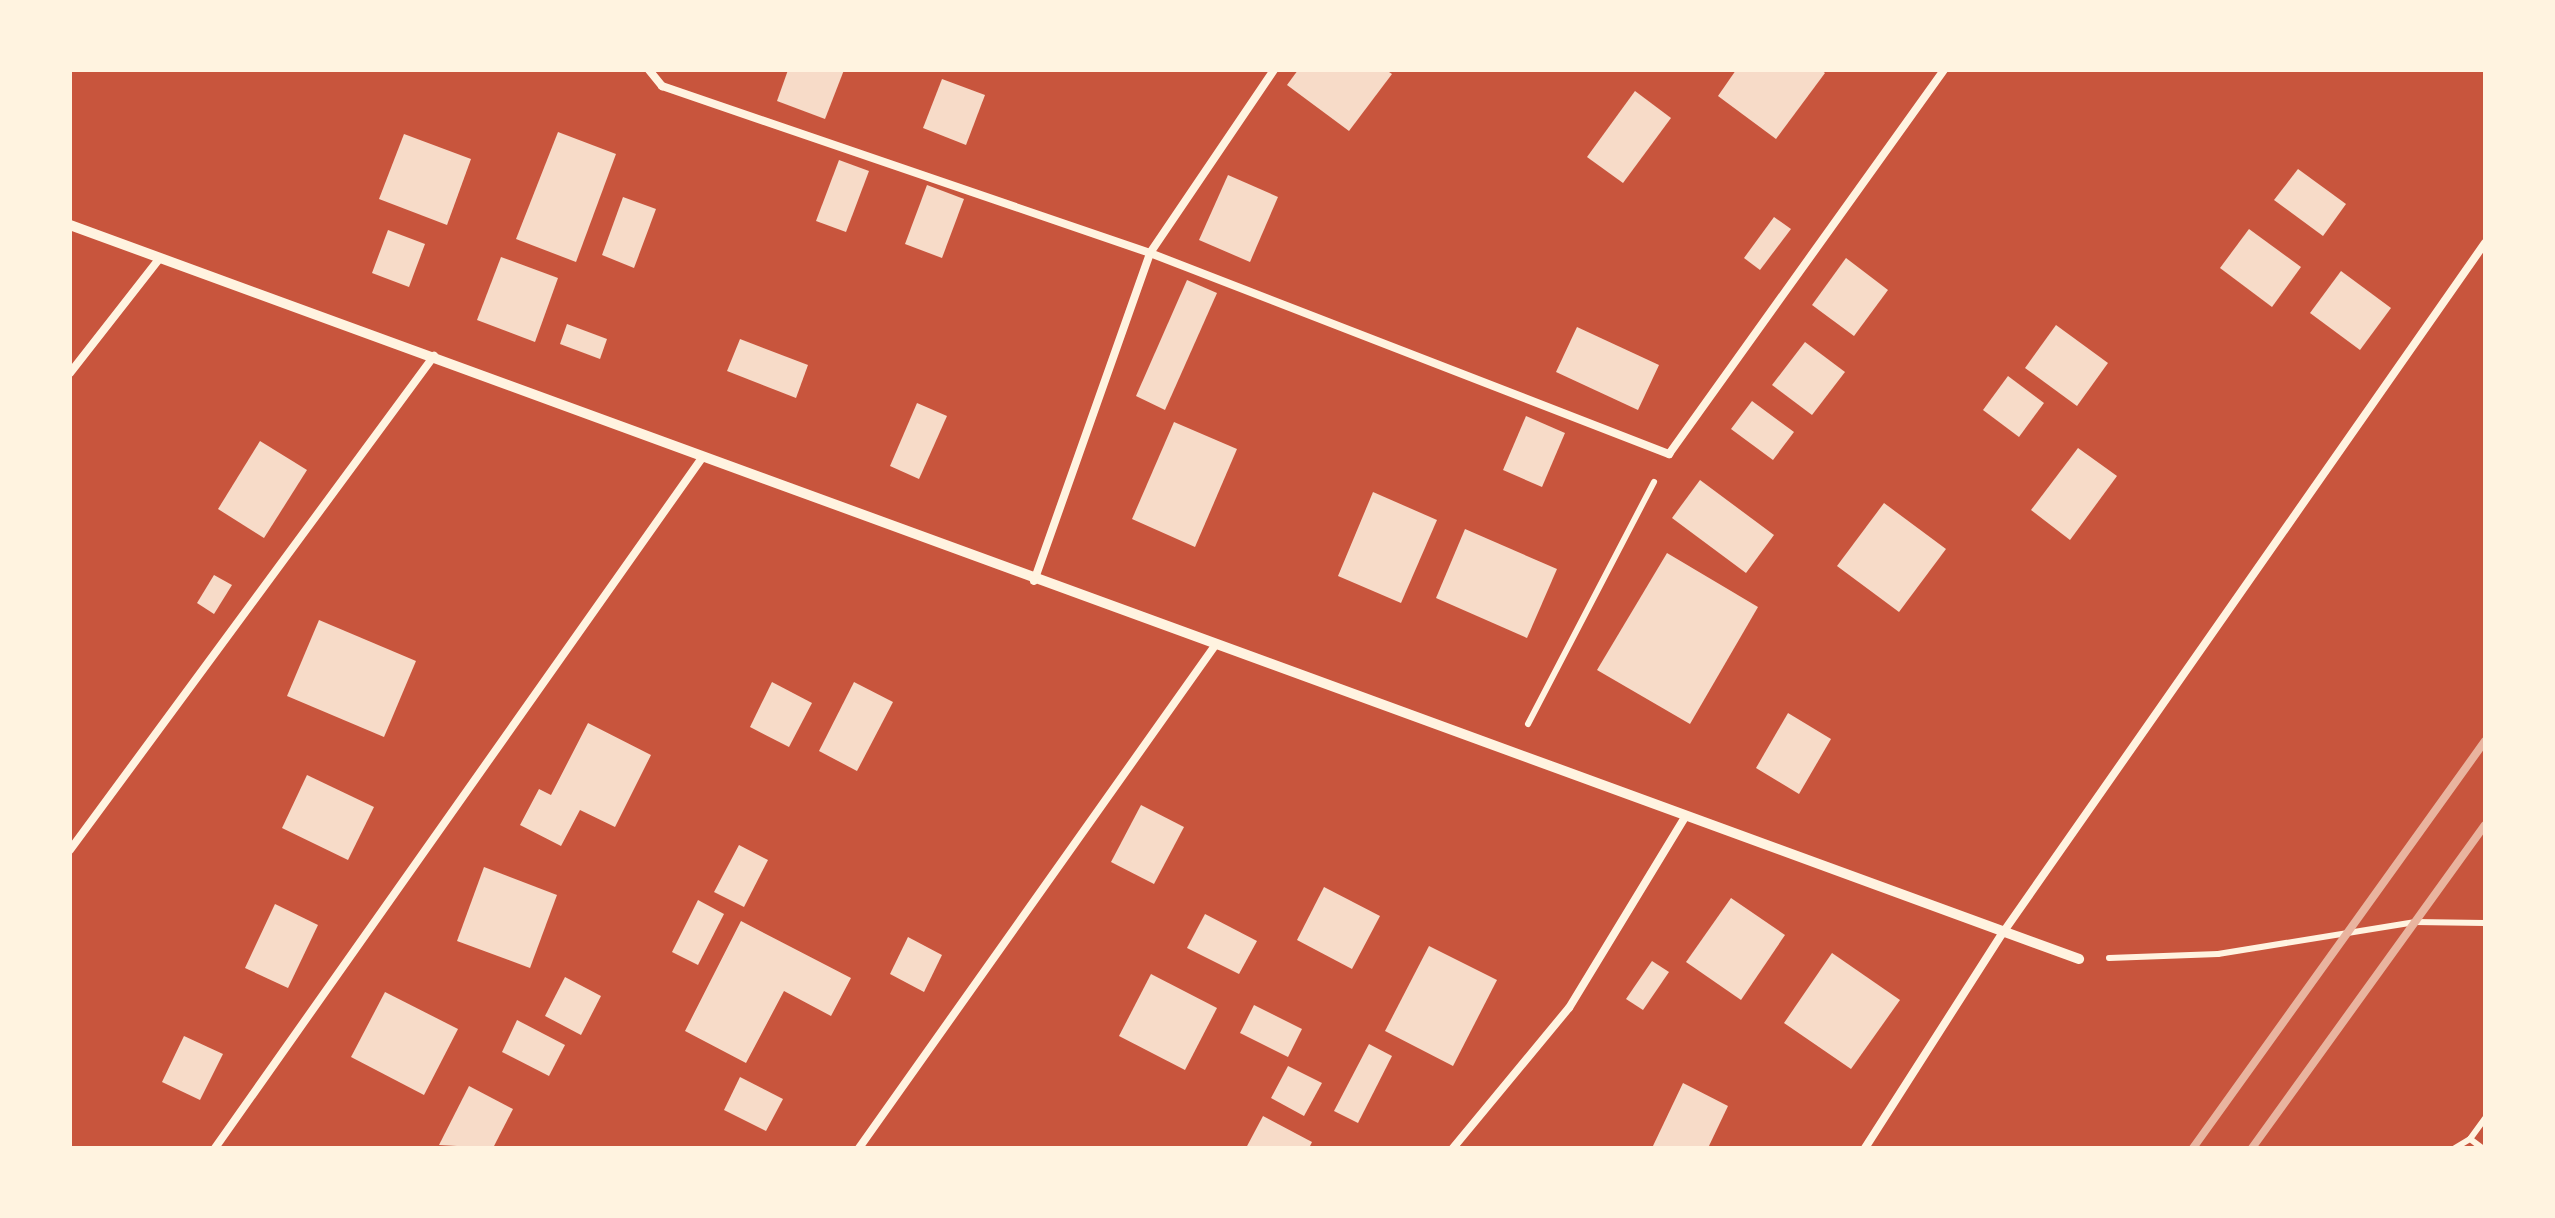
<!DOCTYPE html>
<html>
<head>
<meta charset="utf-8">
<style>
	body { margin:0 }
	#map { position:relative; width:2555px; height:1218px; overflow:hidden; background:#c8553d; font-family:Raleway,sans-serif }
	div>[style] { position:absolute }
	.building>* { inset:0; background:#f7dbc8 }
	.path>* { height:6px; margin:-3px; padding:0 3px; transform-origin:3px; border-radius:3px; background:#fff3e0 }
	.service>* { height:8px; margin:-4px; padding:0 4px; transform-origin:4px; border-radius:4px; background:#fff3e0 }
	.minor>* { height:10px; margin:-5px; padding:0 5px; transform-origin:5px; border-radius:5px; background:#fff3e0 }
	.rail>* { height:8px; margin:-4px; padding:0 4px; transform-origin:4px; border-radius:4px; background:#e9b49f }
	span { translate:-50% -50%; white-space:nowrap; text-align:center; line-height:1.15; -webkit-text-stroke:10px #fff3e0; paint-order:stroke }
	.frame { position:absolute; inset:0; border:72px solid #fff3e0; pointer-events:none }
</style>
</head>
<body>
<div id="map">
	<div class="building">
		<i style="clip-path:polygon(788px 70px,844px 70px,825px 119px,777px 101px)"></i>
		<i style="clip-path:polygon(1298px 70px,1386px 70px,1392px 74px,1349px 131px,1287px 85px)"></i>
		<i style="clip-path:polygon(1736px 70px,1821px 70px,1825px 73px,1776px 139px,1718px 96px)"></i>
		<i style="clip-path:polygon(942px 79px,985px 95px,966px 145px,923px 128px)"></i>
		<i style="clip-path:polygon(1635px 91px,1671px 118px,1623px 183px,1587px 157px)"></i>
		<i style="clip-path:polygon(558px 132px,616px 154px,576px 262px,516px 239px)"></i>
		<i style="clip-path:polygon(404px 134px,471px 159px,447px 225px,379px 199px)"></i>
		<i style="clip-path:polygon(839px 160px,869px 171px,846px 232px,816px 221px)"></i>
		<i style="clip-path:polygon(2298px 169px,2346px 204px,2323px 236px,2274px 200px)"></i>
		<i style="clip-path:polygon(1228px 175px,1278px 197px,1250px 262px,1199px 240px)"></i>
		<i style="clip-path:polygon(927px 185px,964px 199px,942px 258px,905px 244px)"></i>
		<i style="clip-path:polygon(623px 197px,656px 209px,634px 268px,602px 255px)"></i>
		<i style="clip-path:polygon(1774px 217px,1791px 229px,1760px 270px,1744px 258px)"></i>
		<i style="clip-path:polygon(2249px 229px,2301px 267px,2272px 307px,2220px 268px)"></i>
		<i style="clip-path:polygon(388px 230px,425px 244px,409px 287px,372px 273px)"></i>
		<i style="clip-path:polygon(501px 257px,558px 278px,535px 342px,477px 320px)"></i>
		<i style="clip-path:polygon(1846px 258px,1888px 290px,1854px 336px,1812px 305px)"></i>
		<i style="clip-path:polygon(2341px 271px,2391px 308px,2360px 350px,2310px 313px)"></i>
		<i style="clip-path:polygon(1187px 280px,1217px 293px,1165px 410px,1136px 396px)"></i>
		<i style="clip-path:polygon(567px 324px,607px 339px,600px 359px,560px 344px)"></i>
		<i style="clip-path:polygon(2056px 325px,2108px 363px,2077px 406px,2025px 368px)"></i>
		<i style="clip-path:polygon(1577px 327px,1659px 365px,1638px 410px,1556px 372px)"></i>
		<i style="clip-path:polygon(740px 339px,808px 365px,796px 398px,727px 371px)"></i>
		<i style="clip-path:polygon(1805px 342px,1845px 372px,1812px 415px,1772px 385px)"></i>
		<i style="clip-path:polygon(2008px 376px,2044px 403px,2019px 437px,1983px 410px)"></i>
		<i style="clip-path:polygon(1752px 401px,1794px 432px,1773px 460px,1731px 429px)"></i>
		<i style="clip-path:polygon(917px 403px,947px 416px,919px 479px,890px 466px)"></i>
		<i style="clip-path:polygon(1526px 416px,1565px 433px,1542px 487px,1503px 470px)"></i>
		<i style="clip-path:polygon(1174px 422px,1237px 449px,1195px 547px,1132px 519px)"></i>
		<i style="clip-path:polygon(260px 441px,307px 470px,264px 538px,218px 509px)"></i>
		<i style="clip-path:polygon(2078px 448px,2117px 476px,2070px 540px,2031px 510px)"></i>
		<i style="clip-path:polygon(1700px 480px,1774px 535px,1746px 573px,1672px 518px)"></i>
		<i style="clip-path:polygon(1373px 492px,1437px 520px,1401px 603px,1338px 576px)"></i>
		<i style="clip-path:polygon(1884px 503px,1946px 549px,1899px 612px,1837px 566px)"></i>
		<i style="clip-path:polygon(1465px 529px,1557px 569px,1527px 638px,1436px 598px)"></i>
		<i style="clip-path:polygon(1667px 553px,1758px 607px,1690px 724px,1597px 670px)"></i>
		<i style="clip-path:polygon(214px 575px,232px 585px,214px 614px,197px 603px)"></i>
		<i style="clip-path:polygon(319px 620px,416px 661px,384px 737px,287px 696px)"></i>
		<i style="clip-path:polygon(772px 682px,812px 703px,789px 747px,750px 727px)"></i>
		<i style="clip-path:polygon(854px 682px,893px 702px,857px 771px,819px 751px)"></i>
		<i style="clip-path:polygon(1788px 713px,1831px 739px,1799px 794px,1756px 768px)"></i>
		<i style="clip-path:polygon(588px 723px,651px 755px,615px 827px,580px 810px,561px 846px,520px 825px,539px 789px,551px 795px)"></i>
		<i style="clip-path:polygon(307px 775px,374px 807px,348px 860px,282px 828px)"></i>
		<i style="clip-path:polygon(1141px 805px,1184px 827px,1154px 884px,1111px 862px)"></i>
		<i style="clip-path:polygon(739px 845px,768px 860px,744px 907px,714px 892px)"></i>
		<i style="clip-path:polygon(484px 867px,557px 895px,530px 968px,457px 941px)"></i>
		<i style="clip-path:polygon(1324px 887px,1380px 916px,1352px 969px,1297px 940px)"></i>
		<i style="clip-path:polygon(1731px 898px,1785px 935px,1741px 1000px,1686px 962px)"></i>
		<i style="clip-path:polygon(698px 900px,724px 914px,698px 965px,672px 952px)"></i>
		<i style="clip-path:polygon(275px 904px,318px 925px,288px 988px,245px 968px)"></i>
		<i style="clip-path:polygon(1205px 914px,1257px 941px,1239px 974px,1187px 948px)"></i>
		<i style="clip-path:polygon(741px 921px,851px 978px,831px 1016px,784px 991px,746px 1063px,685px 1031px)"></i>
		<i style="clip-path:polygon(908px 937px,942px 955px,924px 992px,890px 974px)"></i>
		<i style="clip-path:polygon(1429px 946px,1497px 980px,1453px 1066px,1385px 1031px)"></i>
		<i style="clip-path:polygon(1832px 953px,1900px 1000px,1851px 1069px,1784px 1023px)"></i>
		<i style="clip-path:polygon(1652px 961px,1669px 972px,1643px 1010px,1626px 999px)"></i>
		<i style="clip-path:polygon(1151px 974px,1217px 1008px,1185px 1070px,1119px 1036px)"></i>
		<i style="clip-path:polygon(565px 977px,601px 996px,581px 1035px,545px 1016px)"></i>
		<i style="clip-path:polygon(385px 992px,458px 1029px,424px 1095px,351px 1057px)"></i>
		<i style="clip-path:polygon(1254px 1005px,1302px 1029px,1288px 1057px,1240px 1033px)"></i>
		<i style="clip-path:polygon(517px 1020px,565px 1045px,549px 1076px,502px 1052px)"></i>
		<i style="clip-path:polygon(184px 1036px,223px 1054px,200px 1100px,162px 1082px)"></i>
		<i style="clip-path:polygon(1369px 1044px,1392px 1056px,1358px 1123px,1334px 1111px)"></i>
		<i style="clip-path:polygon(1288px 1066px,1322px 1083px,1304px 1116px,1271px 1098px)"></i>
		<i style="clip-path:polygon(740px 1077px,783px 1099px,766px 1131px,724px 1110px)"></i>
		<i style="clip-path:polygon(1683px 1083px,1728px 1106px,1708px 1148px,1652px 1148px)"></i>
		<i style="clip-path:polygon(469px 1086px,513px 1109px,493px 1148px,439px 1145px)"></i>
		<i style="clip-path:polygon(1263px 1116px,1312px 1142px,1309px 1148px,1246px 1148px)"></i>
	</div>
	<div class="path">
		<i style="left:1528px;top:724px;width:273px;rotate:-62.5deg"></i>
		<i style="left:2109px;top:958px;width:109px;rotate:-2.1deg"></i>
		<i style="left:2218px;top:954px;width:200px;rotate:-9.2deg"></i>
		<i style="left:2415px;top:922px;width:70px;rotate:0.8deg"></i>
		<i style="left:2455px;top:1148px;width:17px;rotate:-31deg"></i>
		<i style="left:2482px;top:1148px;width:15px;rotate:-143deg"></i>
		<i style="left:2470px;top:1139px;width:26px;rotate:-54deg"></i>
	</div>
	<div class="service">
		<i style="left:649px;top:70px;width:21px;rotate:51deg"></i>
		<i style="left:662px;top:86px;width:516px;rotate:18.89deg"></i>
		<i style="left:1150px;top:253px;width:557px;rotate:21.17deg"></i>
		<i style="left:1669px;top:454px;width:472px;rotate:-54.4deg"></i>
		<i style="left:70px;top:373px;width:146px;rotate:-52deg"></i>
		<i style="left:1034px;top:581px;width:348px;rotate:-70.5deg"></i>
		<i style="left:1150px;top:253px;width:221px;rotate:-55.9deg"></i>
		<i style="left:70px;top:850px;width:614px;rotate:-53.62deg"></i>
		<i style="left:215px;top:1148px;width:845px;rotate:-54.79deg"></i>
		<i style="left:859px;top:1148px;width:614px;rotate:-54.68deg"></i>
		<i style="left:1453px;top:1148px;width:182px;rotate:-50.4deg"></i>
		<i style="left:1569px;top:1008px;width:221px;rotate:-58.7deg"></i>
		<i style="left:1865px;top:1148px;width:254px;rotate:-57.4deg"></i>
		<i style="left:2002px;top:934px;width:843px;rotate:-55.05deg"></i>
	</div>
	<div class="minor">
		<i style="left:70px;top:225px;width:2139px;rotate:20.07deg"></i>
	</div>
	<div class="rail">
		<i style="left:2193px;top:1148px;width:501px;rotate:-54.34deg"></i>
		<i style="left:2252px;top:1148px;width:398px;rotate:-54.2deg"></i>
	</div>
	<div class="frame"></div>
</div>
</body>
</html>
